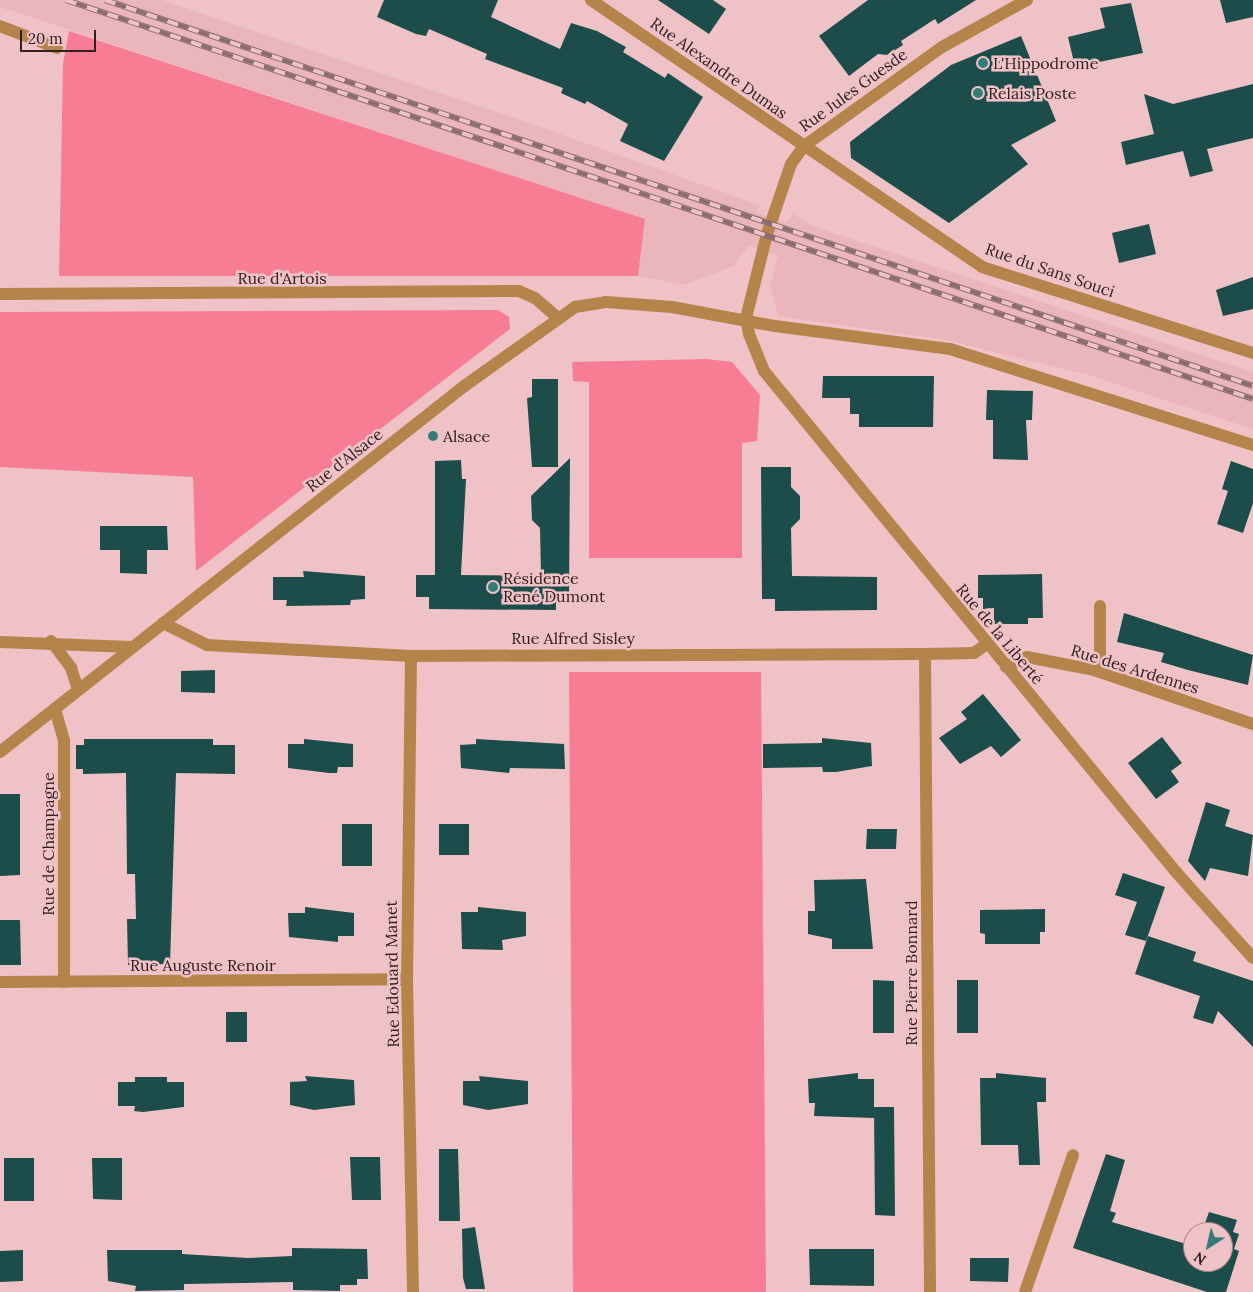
<!DOCTYPE html>
<html>
<head>
<meta charset="utf-8">
<style>
	body { margin:0 }
	#map { position:relative; width:1253px; height:1292px; overflow:hidden; background:#efc2c7; font-family:Lora,serif }
	div>[style] { position:absolute }
	.built>* { inset:0; background:#eab5bb }
	.green>* { inset:0; background:#f67d93 }
	.building>* { inset:0; background:#1c4d4a }
	.minor>* { height:12px; margin:-6px; padding:0 6px; transform-origin:6px; border-radius:6px; background:#b4844b }
	.rail>* { height:5.5px; margin-top:-2.75px; transform-origin:0; background:repeating-linear-gradient(90deg,#efc2c7 0 11px,#8b6d70 0 22px); box-sizing:border-box; border-block:1px solid #8b6d70 }
	.dots>* { width:14px; height:14px; translate:-50% -50%; box-sizing:border-box; border:2px solid #efc2c7; border-radius:50% }
	span { translate:-50% -50%; white-space:nowrap; text-align:center; line-height:1.15; -webkit-text-stroke:5px #efc2c7; paint-order:stroke }
	.poi-label { font-size:16px; color:#312022 }
	.left { translate:0 -50%; text-align:left }
	.street-label { font-size:16px; color:#312022 }
	.north { position:absolute; left:1183px; top:1222px; width:50px; height:50px; box-sizing:border-box; background:#efc2c7; border:1px solid #a38185; border-radius:50%; rotate:215deg; font-size:14px; font-weight:700; line-height:20px; text-align:center; color:#312022 }
	.north::after { content:''; display:block; margin:auto; width:18px; height:22px; background:#337c78; clip-path:polygon(50% 0,100% 100%,50% 72%,0 100%) }
	.scale { position:absolute; left:20px; top:30px; width:76px; height:22px; box-sizing:border-box; border:2px solid #312022; border-top:0; padding-left:6px; font-size:15px; line-height:18px; white-space:nowrap; color:#312022; -webkit-text-stroke:4px #efc2c7; paint-order:stroke }
</style>
</head>
<body>
<div id="map">
	<div class="built">
		<i style="clip-path:polygon(0 0,162px 0,521px 120px,759px 205px,758px 213px,786px 223px,793px 214px,815px 227px,1253px 372px,1253px 429px,1092px 376px,946px 340px,778px 316px,770px 286px,778px 255px,749px 245px,734px 266px,684px 285px,638px 276px,645px 219px,0 7px)"></i>
	</div>
	<div class="green">
		<i style="clip-path:polygon(69px 31px,645px 219px,638px 276px,59px 276px,63px 64px)"></i>
		<i style="clip-path:polygon(498px 310px,509px 317px,510px 329px,196px 571px,193px 477px,0 467px,0 312px)"></i>
		<i style="clip-path:polygon(707px 359px,732px 362px,760px 395px,757px 441px,742px 443px,742px 558px,589px 558px,589px 382px,573px 381px,572px 362px)"></i>
		<i style="clip-path:polygon(569px 672px,761px 672px,766px 1292px,573px 1292px)"></i>
	</div>
	<div class="building">
		<i style="clip-path:polygon(384px 0,498px 0,491px 17px,560px 49px,571px 23px,597px 31px,626px 47px,623px 52px,665px 78px,668px 73px,703px 97px,664px 161px,620px 141px,628px 124px,587px 101px,585px 104px,561px 93px,563px 88px,485px 59px,487px 54px,429px 29px,426px 36px,416px 34px,377px 17px)"></i>
		<i style="clip-path:polygon(658px 0,713px 0,726px 9px,709px 34px)"></i>
		<i style="clip-path:polygon(868px 0,976px 0,938px 24px,935px 19px,901px 41px,903px 45px,887px 55px,878px 54px,849px 76px,819px 36px)"></i>
		<i style="clip-path:polygon(1220px 0,1253px 0,1253px 17px,1226px 23px)"></i>
		<i style="clip-path:polygon(1131px 3px,1143px 53px,1075px 67px,1068px 37px,1105px 28px,1100px 8px)"></i>
		<i style="clip-path:polygon(1021px 36px,1056px 121px,1011px 145px,1028px 164px,949px 223px,851px 158px,850px 142px,951px 65px)"></i>
		<i style="clip-path:polygon(1253px 84px,1253px 138px,1207px 149px,1213px 171px,1190px 177px,1183px 151px,1126px 165px,1121px 142px,1154px 134px,1144px 94px,1173px 104px)"></i>
		<i style="clip-path:polygon(1149px 224px,1156px 254px,1119px 263px,1112px 233px)"></i>
		<i style="clip-path:polygon(1253px 277px,1253px 309px,1223px 316px,1216px 290px)"></i>
		<i style="clip-path:polygon(823px 376px,934px 376px,933px 427px,859px 427px,859px 414px,850px 414px,850px 398px,822px 398px)"></i>
		<i style="clip-path:polygon(532px 379px,558px 379px,558px 467px,532px 467px,527px 398px,532px 397px)"></i>
		<i style="clip-path:polygon(987px 390px,1033px 391px,1032px 420px,1026px 420px,1028px 460px,993px 459px,993px 420px,986px 420px)"></i>
		<i style="clip-path:polygon(570px 458px,569px 599px,556px 599px,556px 610px,429px 609px,429px 597px,416px 597px,416px 575px,435px 575px,435px 461px,461px 460px,462px 479px,466px 479px,461px 575px,541px 576px,540px 528px,532px 520px,531px 496px)"></i>
		<i style="clip-path:polygon(1231px 461px,1253px 469px,1253px 503px,1243px 533px,1217px 524px,1228px 491px,1222px 489px)"></i>
		<i style="clip-path:polygon(761px 467px,791px 467px,791px 487px,800px 496px,800px 519px,791px 528px,792px 576px,877px 577px,877px 610px,775px 611px,775px 599px,762px 599px)"></i>
		<i style="clip-path:polygon(100px 526px,167px 526px,168px 550px,147px 550px,147px 574px,120px 573px,120px 550px,100px 550px)"></i>
		<i style="clip-path:polygon(303px 571px,365px 576px,365px 599px,351px 600px,350px 605px,286px 606px,287px 600px,273px 600px,273px 577px,304px 577px)"></i>
		<i style="clip-path:polygon(1042px 574px,1043px 618px,1028px 618px,1028px 624px,994px 624px,994px 608px,983px 609px,983px 598px,978px 598px,978px 575px)"></i>
		<i style="clip-path:polygon(1124px 613px,1253px 655px,1248px 685px,1188px 670px,1161px 662px,1164px 653px,1117px 642px)"></i>
		<i style="clip-path:polygon(215px 670px,215px 693px,181px 692px,181px 671px)"></i>
		<i style="clip-path:polygon(983px 694px,1021px 740px,1001px 757px,991px 746px,960px 764px,939px 738px,967px 719px,961px 712px)"></i>
		<i style="clip-path:polygon(1162px 737px,1182px 763px,1171px 771px,1179px 782px,1156px 799px,1128px 763px)"></i>
		<i style="clip-path:polygon(822px 738px,871px 743px,872px 766px,836px 772px,823px 772px,822px 767px,763px 768px,763px 744px,822px 743px)"></i>
		<i style="clip-path:polygon(84px 739px,213px 739px,213px 745px,235px 745px,235px 774px,176px 773px,170px 964px,128px 965px,127px 919px,136px 919px,135px 874px,127px 874px,126px 773px,83px 774px,83px 769px,76px 769px,76px 745px,84px 745px)"></i>
		<i style="clip-path:polygon(304px 739px,353px 744px,353px 767px,338px 767px,337px 773px,329px 773px,288px 768px,288px 744px,304px 744px)"></i>
		<i style="clip-path:polygon(476px 739px,564px 744px,565px 769px,510px 768px,509px 773px,461px 768px,460px 745px,476px 744px)"></i>
		<i style="clip-path:polygon(0 794px,20px 794px,20px 875px,0 876px)"></i>
		<i style="clip-path:polygon(1206px 802px,1230px 810px,1225px 826px,1253px 835px,1248px 876px,1210px 868px,1205px 881px,1188px 861px)"></i>
		<i style="clip-path:polygon(342px 824px,372px 824px,372px 866px,342px 866px)"></i>
		<i style="clip-path:polygon(439px 824px,469px 824px,469px 855px,439px 855px)"></i>
		<i style="clip-path:polygon(867px 829px,897px 829px,896px 849px,866px 849px)"></i>
		<i style="clip-path:polygon(1123px 873px,1165px 887px,1146px 941px,1125px 935px,1137px 902px,1115px 895px)"></i>
		<i style="clip-path:polygon(866px 879px,873px 949px,832px 949px,832px 939px,808px 934px,808px 911px,815px 911px,814px 880px)"></i>
		<i style="clip-path:polygon(305px 907px,354px 913px,354px 936px,338px 936px,338px 942px,289px 937px,288px 913px,305px 913px)"></i>
		<i style="clip-path:polygon(478px 907px,526px 912px,526px 936px,502px 940px,503px 950px,462px 949px,461px 912px,478px 912px)"></i>
		<i style="clip-path:polygon(1045px 909px,1045px 932px,1040px 932px,1040px 944px,985px 944px,985px 934px,980px 933px,980px 910px)"></i>
		<i style="clip-path:polygon(0 920px,20px 920px,21px 965px,0 965px)"></i>
		<i style="clip-path:polygon(1148px 936px,1196px 952px,1193px 961px,1253px 981px,1253px 1047px,1218px 1011px,1213px 1024px,1193px 1018px,1200px 996px,1135px 974px)"></i>
		<i style="clip-path:polygon(873px 980px,894px 981px,894px 1033px,873px 1033px)"></i>
		<i style="clip-path:polygon(957px 980px,978px 980px,978px 1033px,957px 1033px)"></i>
		<i style="clip-path:polygon(226px 1012px,247px 1012px,247px 1042px,226px 1042px)"></i>
		<i style="clip-path:polygon(858px 1073px,858px 1079px,874px 1079px,874px 1118px,814px 1116px,815px 1103px,809px 1103px,808px 1079px)"></i>
		<i style="clip-path:polygon(996px 1073px,1046px 1078px,1046px 1102px,1037px 1102px,1040px 1165px,1019px 1165px,1018px 1145px,981px 1145px,980px 1078px,996px 1078px)"></i>
		<i style="clip-path:polygon(305px 1076px,354px 1080px,355px 1105px,314px 1110px,290px 1105px,290px 1082px,307px 1081px)"></i>
		<i style="clip-path:polygon(479px 1076px,528px 1081px,528px 1104px,488px 1110px,463px 1105px,463px 1081px,480px 1081px)"></i>
		<i style="clip-path:polygon(135px 1077px,167px 1077px,167px 1082px,184px 1082px,184px 1107px,143px 1112px,134px 1111px,135px 1106px,118px 1106px,118px 1082px,135px 1082px)"></i>
		<i style="clip-path:polygon(874px 1107px,894px 1107px,895px 1216px,875px 1215px)"></i>
		<i style="clip-path:polygon(439px 1149px,458px 1149px,460px 1221px,439px 1221px)"></i>
		<i style="clip-path:polygon(1106px 1154px,1125px 1160px,1110px 1211px,1116px 1213px,1112px 1222px,1193px 1246px,1193px 1262px,1223px 1262px,1223px 1232px,1202px 1232px,1209px 1212px,1237px 1220px,1233px 1232px,1239px 1234px,1234px 1249px,1239px 1251px,1226px 1292px,1207px 1292px,1073px 1248px)"></i>
		<i style="clip-path:polygon(350px 1157px,380px 1157px,381px 1200px,352px 1200px)"></i>
		<i style="clip-path:polygon(4px 1158px,34px 1158px,34px 1201px,4px 1201px)"></i>
		<i style="clip-path:polygon(92px 1158px,122px 1158px,122px 1200px,93px 1199px)"></i>
		<i style="clip-path:polygon(475px 1227px,485px 1289px,466px 1289px,463px 1278px,462px 1229px)"></i>
		<i style="clip-path:polygon(292px 1248px,367px 1249px,368px 1279px,357px 1279px,357px 1285px,340px 1285px,340px 1291px,293px 1290px,293px 1282px,184px 1284px,184px 1290px,135px 1291px,136px 1286px,108px 1281px,107px 1250px,182px 1250px,182px 1254px,248px 1258px,292px 1256px)"></i>
		<i style="clip-path:polygon(809px 1249px,874px 1249px,874px 1286px,810px 1285px)"></i>
		<i style="clip-path:polygon(23px 1250px,23px 1281px,0 1282px,0 1251px)"></i>
		<i style="clip-path:polygon(970px 1258px,1009px 1258px,1008px 1282px,970px 1281px)"></i>
	</div>
	<div class="minor">
		<i style="left:591px;top:0;width:473px;rotate:34.3deg"></i>
		<i style="left:982px;top:267px;width:284px;rotate:17.6deg"></i>
		<i style="left:1027px;top:0;width:97px;rotate:151.1deg"></i>
		<i style="left:942px;top:47px;width:170px;rotate:144.3deg"></i>
		<i style="left:804px;top:146px;width:22px;rotate:126deg"></i>
		<i style="left:791px;top:164px;width:74px;rotate:108.9deg"></i>
		<i style="left:767px;top:234px;width:87px;rotate:104deg"></i>
		<i style="left:746px;top:318px;width:16px;rotate:79deg"></i>
		<i style="left:749px;top:334px;width:40px;rotate:68deg"></i>
		<i style="left:764px;top:371px;width:649px;rotate:50.57deg"></i>
		<i style="left:1176px;top:872px;width:115px;rotate:48.2deg"></i>
		<i style="left:0;top:26px;width:61px;rotate:21.1deg"></i>
		<i style="left:0;top:294px;width:519px;rotate:-0.33deg"></i>
		<i style="left:519px;top:291px;width:17px;rotate:24deg"></i>
		<i style="left:535px;top:298px;width:29px;rotate:41deg"></i>
		<i style="left:163px;top:623px;width:49px;rotate:26.6deg"></i>
		<i style="left:207px;top:645px;width:204px;rotate:3.1deg"></i>
		<i style="left:411px;top:656px;width:514px;rotate:-0.22deg"></i>
		<i style="left:925px;top:654px;width:49px;rotate:-1.2deg"></i>
		<i style="left:974px;top:653px;width:16px;rotate:-35deg"></i>
		<i style="left:51px;top:641px;width:34px;rotate:53deg"></i>
		<i style="left:71px;top:668px;width:23px;rotate:72deg"></i>
		<i style="left:0;top:642px;width:131px;rotate:2.2deg"></i>
		<i style="left:925px;top:654px;width:638px;rotate:89.55deg"></i>
		<i style="left:411px;top:656px;width:323px;rotate:90.7deg"></i>
		<i style="left:407px;top:979px;width:313px;rotate:88.9deg"></i>
		<i style="left:1006px;top:667px;width:23px;rotate:-25deg"></i>
		<i style="left:1027px;top:657px;width:68px;rotate:11deg"></i>
		<i style="left:1094px;top:670px;width:168px;rotate:18.8deg"></i>
		<i style="left:1094px;top:670px;width:15px;rotate:-67deg"></i>
		<i style="left:1100px;top:656px;width:50px;rotate:-90deg"></i>
		<i style="left:55px;top:709px;width:33px;rotate:74deg"></i>
		<i style="left:64px;top:741px;width:241px;rotate:90deg"></i>
		<i style="left:0;top:752px;width:590px;rotate:-38.25deg"></i>
		<i style="left:463px;top:387px;width:138px;rotate:-35.5deg"></i>
		<i style="left:575px;top:307px;width:31px;rotate:-9deg"></i>
		<i style="left:606px;top:302px;width:66px;rotate:4.3deg"></i>
		<i style="left:672px;top:307px;width:105px;rotate:10.5deg"></i>
		<i style="left:775px;top:326px;width:177px;rotate:7.5deg"></i>
		<i style="left:950px;top:349px;width:318px;rotate:17.6deg"></i>
		<i style="left:0;top:982px;width:407px;rotate:-0.4deg"></i>
		<i style="left:1025px;top:1292px;width:145px;rotate:-70.7deg"></i>
	</div>
	<div class="rail">
		<i style="left:66px;top:0;width:1252px;rotate:18.58deg"></i>
		<i style="left:105px;top:0;width:1211px;rotate:18.58deg"></i>
	</div>
	<div class="dots">
		<i style="left:983px;top:63px;background:#337c78"></i>
		<i style="left:978px;top:93px;background:#337c78"></i>
		<i style="left:433px;top:436px;background:#337c78"></i>
		<i style="left:493px;top:587px;background:#337c78"></i>
	</div>
	<div class="poi-label">
		<span class="left" style="left:993px;top:63px">L'Hippodrome</span>
		<span class="left" style="left:988px;top:93px">Relais Poste</span>
		<span class="left" style="left:443px;top:436px">Alsace</span>
		<span class="left" style="left:503px;top:587px">Résidence<br>René Dumont</span>
	</div>
	<div class="street-label">
		<span style="left:719px;top:68px;rotate:35deg">Rue Alexandre Dumas</span>
		<span style="left:853px;top:90px;rotate:-36deg">Rue Jules Guesde</span>
		<span style="left:1050px;top:270px;rotate:19deg">Rue du Sans Souci</span>
		<span style="left:282px;top:278px">Rue d'Artois</span>
		<span style="left:344px;top:460px;rotate:-38deg">Rue d'Alsace</span>
		<span style="left:1000px;top:634px;rotate:50deg">Rue de la Liberté</span>
		<span style="left:573px;top:638px">Rue Alfred Sisley</span>
		<span style="left:1135px;top:669px;rotate:17deg">Rue des Ardennes</span>
		<span style="left:48px;top:844px;rotate:-90deg">Rue de Champagne</span>
		<span style="left:203px;top:965px">Rue Auguste Renoir</span>
		<span style="left:911px;top:973px;rotate:-90deg">Rue Pierre Bonnard</span>
		<span style="left:392px;top:974px;rotate:-91deg">Rue Edouard Manet</span>
	</div>
	<div class="north">N</div>
	<div class="scale">20 m</div>
</div>
</body>
</html>
